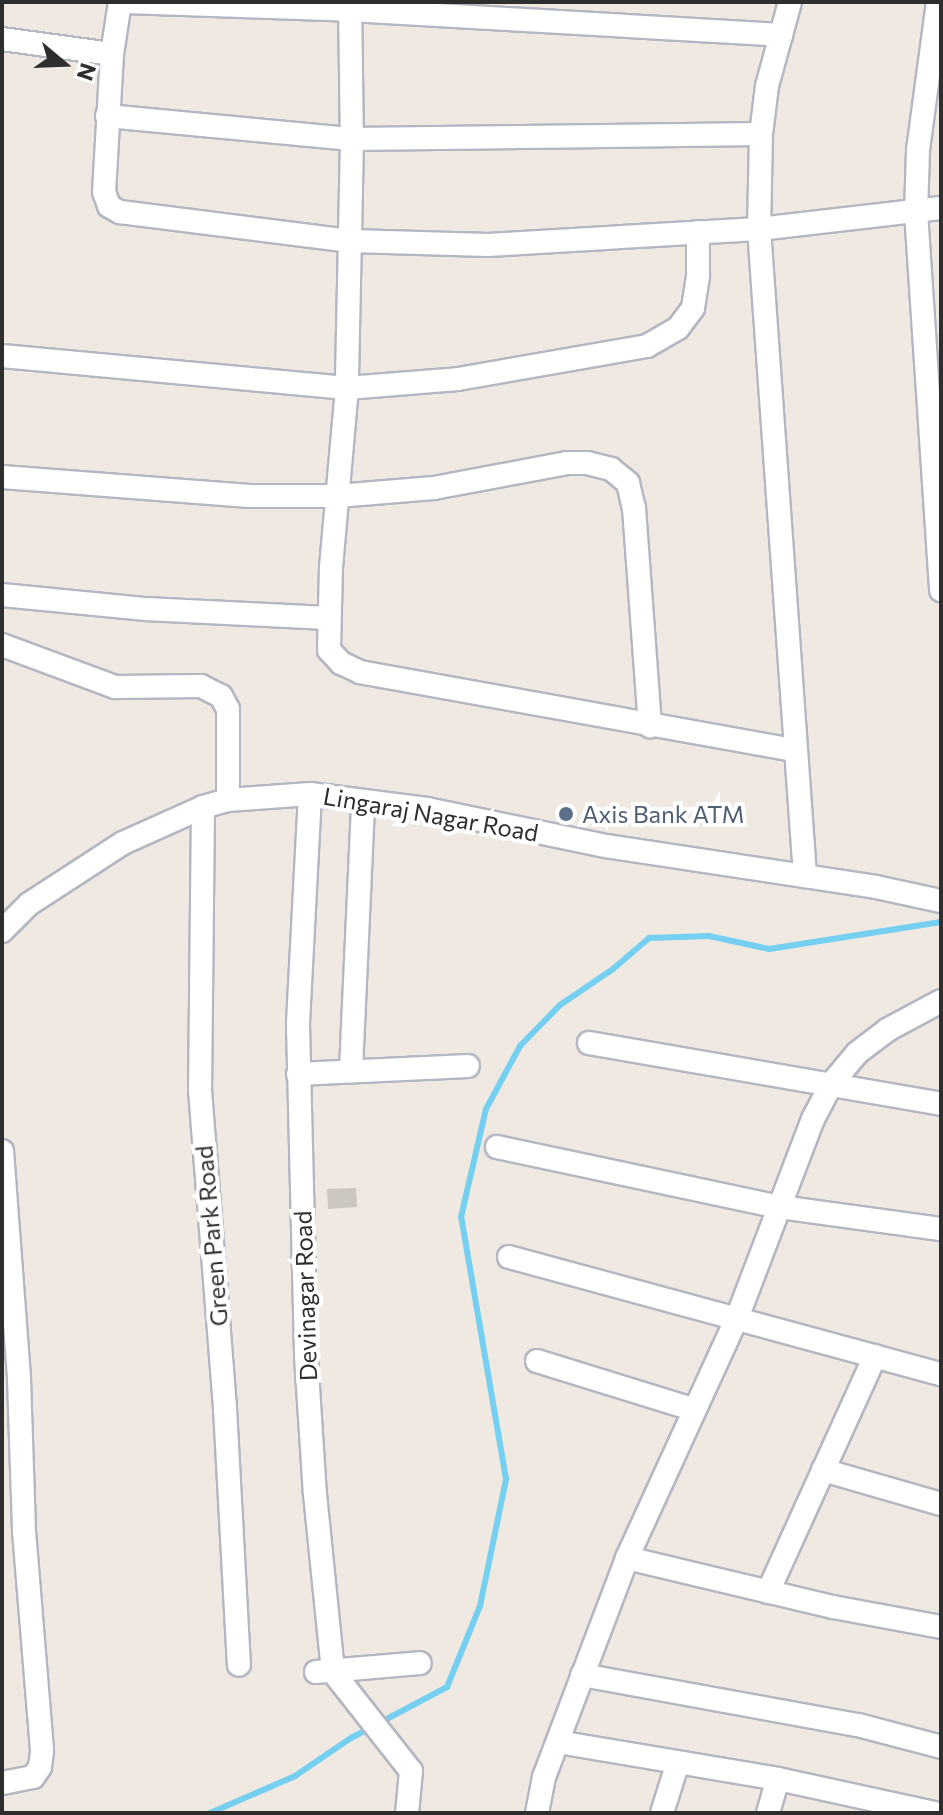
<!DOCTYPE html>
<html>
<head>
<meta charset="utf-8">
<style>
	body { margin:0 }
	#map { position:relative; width:943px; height:1815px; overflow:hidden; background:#efe9e1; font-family:Commissioner,sans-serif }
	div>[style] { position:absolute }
	.stream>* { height:6px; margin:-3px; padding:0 3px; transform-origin:3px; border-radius:3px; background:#75cff0 }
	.building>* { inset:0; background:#cbc7bf }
	.roads { filter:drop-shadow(2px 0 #b4b7c1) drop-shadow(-2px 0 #b4b7c1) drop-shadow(0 2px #b4b7c1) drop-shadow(0 -2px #b4b7c1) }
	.minor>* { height:22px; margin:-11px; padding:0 11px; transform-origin:11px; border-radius:11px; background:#fff }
	.dots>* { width:22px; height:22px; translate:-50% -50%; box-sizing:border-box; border:4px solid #fff; border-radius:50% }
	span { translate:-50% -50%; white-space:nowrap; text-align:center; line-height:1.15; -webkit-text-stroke:8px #fff; paint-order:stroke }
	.street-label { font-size:24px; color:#2e2e2e }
	.service-label { font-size:24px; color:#4e5e75 }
	.left { translate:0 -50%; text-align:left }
	.frame { position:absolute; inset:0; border:4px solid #2e2e2e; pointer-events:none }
	.north { position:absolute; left:24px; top:24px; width:80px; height:80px; -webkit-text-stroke:6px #fff; paint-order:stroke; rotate:109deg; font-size:22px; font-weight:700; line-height:32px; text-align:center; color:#2e2e2e }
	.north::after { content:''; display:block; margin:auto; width:28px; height:36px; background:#2e2e2e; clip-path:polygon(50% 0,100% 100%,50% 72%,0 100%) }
</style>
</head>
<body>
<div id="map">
	<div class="stream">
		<i style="left:210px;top:1813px;width:93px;rotate:-23.5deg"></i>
		<i style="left:295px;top:1776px;width:68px;rotate:-34.2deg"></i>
		<i style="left:351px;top:1738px;width:109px;rotate:-28deg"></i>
		<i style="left:447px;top:1687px;width:87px;rotate:-67.8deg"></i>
		<i style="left:480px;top:1606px;width:130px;rotate:-78.4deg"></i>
		<i style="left:506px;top:1479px;width:266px;rotate:-99.7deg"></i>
		<i style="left:461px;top:1217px;width:111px;rotate:-77deg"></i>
		<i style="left:486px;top:1109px;width:72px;rotate:-61.6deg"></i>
		<i style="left:520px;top:1046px;width:57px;rotate:-45.7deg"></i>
		<i style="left:560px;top:1005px;width:64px;rotate:-34.2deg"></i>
		<i style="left:613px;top:969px;width:48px;rotate:-40.7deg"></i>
		<i style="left:649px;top:938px;width:60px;rotate:-1.9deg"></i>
		<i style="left:709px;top:936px;width:61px;rotate:12.2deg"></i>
		<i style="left:769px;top:949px;width:174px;rotate:-8.9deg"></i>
	</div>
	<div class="building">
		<i style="clip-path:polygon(356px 1188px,357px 1207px,328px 1209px,327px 1189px)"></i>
	</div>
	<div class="roads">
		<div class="minor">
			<i style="left:120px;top:2px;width:53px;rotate:98.7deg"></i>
			<i style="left:112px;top:54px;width:138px;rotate:93.3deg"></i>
			<i style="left:104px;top:192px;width:15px;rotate:70deg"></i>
			<i style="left:109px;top:206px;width:13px;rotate:29deg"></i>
			<i style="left:120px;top:212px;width:233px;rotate:7.2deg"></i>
			<i style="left:351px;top:241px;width:137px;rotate:1.7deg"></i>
			<i style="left:488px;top:245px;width:271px;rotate:-3.4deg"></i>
			<i style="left:759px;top:229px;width:183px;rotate:-6.6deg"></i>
			<i style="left:125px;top:2px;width:225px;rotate:2deg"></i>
			<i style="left:350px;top:10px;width:432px;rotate:3.3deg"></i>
			<i style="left:350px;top:2px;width:137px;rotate:89.2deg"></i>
			<i style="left:352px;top:139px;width:249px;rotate:91.2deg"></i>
			<i style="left:347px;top:388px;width:180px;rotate:95.1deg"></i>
			<i style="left:331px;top:567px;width:83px;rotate:91.4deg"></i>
			<i style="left:329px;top:650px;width:18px;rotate:47deg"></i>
			<i style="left:341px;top:663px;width:21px;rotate:25deg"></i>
			<i style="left:360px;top:672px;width:442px;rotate:10.2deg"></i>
			<i style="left:790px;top:2px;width:87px;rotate:105.3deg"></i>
			<i style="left:767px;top:86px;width:48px;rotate:97.1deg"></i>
			<i style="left:761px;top:134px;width:95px;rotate:91.2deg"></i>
			<i style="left:759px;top:229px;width:649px;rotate:85.93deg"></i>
			<i style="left:938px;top:2px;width:149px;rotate:97.7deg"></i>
			<i style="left:918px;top:150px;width:62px;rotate:91.8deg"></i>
			<i style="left:916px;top:212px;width:379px;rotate:86.2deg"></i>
			<i style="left:2px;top:39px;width:111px;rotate:7.8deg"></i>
			<i style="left:107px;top:116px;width:246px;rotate:5.4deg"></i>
			<i style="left:352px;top:139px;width:409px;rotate:-0.7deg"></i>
			<i style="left:2px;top:356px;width:346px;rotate:5.3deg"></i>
			<i style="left:347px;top:388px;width:111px;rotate:-4.6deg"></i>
			<i style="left:458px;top:379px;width:192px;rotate:-9.9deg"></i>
			<i style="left:647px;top:346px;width:36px;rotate:-30deg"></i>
			<i style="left:678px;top:328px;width:25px;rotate:-53deg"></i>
			<i style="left:693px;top:308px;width:33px;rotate:-81deg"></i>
			<i style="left:698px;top:275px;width:43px;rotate:-90deg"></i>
			<i style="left:2px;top:477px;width:248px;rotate:4.4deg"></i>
			<i style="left:249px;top:496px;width:88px"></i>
			<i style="left:337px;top:496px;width:97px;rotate:-4.7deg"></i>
			<i style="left:434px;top:488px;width:135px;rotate:-10.6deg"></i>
			<i style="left:567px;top:463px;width:20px"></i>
			<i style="left:587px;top:463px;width:25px;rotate:14deg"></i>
			<i style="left:611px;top:469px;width:22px;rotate:39deg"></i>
			<i style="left:628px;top:483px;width:26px;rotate:77deg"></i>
			<i style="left:634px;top:508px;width:219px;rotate:85.8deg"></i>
			<i style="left:2px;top:595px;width:145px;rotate:5.6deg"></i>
			<i style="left:146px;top:609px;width:182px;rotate:2.8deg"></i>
			<i style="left:2px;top:645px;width:121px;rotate:20.4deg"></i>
			<i style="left:115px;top:687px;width:86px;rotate:-0.7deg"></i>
			<i style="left:201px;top:686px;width:22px;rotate:27deg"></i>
			<i style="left:221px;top:696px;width:15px;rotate:62deg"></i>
			<i style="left:228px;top:709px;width:91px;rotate:90deg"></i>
			<i style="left:310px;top:794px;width:231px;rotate:93deg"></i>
			<i style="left:298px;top:1025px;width:331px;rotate:88.6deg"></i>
			<i style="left:306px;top:1356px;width:138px;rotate:86.3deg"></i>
			<i style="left:315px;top:1494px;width:179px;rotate:84.2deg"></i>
			<i style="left:333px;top:1672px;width:126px;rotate:51.8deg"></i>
			<i style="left:411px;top:1771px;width:42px;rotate:95.4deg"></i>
			<i style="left:203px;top:807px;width:283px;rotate:90.6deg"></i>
			<i style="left:200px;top:1090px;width:319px;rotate:85.5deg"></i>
			<i style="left:225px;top:1408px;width:257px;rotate:86.9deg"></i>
			<i style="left:2px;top:931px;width:38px;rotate:-45deg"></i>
			<i style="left:29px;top:904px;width:112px;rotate:-33deg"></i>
			<i style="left:123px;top:843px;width:88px;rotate:-24.2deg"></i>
			<i style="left:203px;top:807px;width:26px;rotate:-16deg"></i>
			<i style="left:228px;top:800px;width:82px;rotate:-4.2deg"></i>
			<i style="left:310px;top:794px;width:118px;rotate:7.3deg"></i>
			<i style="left:427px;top:809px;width:183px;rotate:11.7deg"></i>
			<i style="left:606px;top:846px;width:273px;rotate:8.6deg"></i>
			<i style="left:876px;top:887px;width:66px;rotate:12.2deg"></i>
			<i style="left:589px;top:1043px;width:357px;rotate:9.8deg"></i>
			<i style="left:351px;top:1070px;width:269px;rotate:-87.4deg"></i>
			<i style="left:298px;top:1074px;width:170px;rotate:-2.7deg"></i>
			<i style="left:497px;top:1147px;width:289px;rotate:12deg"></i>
			<i style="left:780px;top:1207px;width:162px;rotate:7.8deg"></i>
			<i style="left:2px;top:1151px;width:229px;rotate:85.7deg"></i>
			<i style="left:19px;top:1379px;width:152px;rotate:88.1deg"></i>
			<i style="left:24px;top:1531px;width:221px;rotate:85.3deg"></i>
			<i style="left:42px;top:1751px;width:16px;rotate:97deg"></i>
			<i style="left:40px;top:1767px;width:12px;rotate:125deg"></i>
			<i style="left:33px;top:1777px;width:32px;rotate:169deg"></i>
			<i style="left:509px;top:1257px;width:448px;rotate:15.2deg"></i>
			<i style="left:537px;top:1361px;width:165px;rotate:17.2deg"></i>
			<i style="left:823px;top:1470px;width:123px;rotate:16.1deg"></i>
			<i style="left:627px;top:1558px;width:212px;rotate:13.4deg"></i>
			<i style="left:833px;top:1607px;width:110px;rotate:10.5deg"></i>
			<i style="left:768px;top:1592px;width:259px;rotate:-65.6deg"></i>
			<i style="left:316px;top:1672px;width:104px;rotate:-4.9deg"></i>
			<i style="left:582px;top:1675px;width:280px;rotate:10.3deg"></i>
			<i style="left:858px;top:1725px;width:86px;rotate:14.8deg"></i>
			<i style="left:558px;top:1742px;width:223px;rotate:9.5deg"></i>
			<i style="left:778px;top:1779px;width:160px;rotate:12.3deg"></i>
			<i style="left:537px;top:1813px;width:37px;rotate:-79deg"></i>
			<i style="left:544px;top:1777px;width:234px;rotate:-69.2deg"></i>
			<i style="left:627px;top:1558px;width:264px;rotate:-65.4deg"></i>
			<i style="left:737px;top:1318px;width:213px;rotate:-69.1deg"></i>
			<i style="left:813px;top:1119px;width:41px;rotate:-62.2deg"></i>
			<i style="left:832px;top:1083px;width:39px;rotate:-50deg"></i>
			<i style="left:857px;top:1053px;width:38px;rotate:-37deg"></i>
			<i style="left:887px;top:1030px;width:61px;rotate:-28.2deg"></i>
			<i style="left:662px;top:1813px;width:53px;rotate:-72.6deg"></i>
			<i style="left:768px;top:1813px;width:35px;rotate:-74deg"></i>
		</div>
	</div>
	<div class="dots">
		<i style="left:566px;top:814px;background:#5c6f8a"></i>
	</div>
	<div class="street-label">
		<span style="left:431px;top:814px;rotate:10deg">Lingaraj Nagar Road</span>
		<span style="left:211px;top:1236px;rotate:-95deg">Green Park Road</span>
		<span style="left:305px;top:1296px;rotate:-92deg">Devinagar Road</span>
	</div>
	<div class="service-label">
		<span class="left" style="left:582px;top:814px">Axis Bank ATM</span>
	</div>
	<div class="frame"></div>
	<div class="north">N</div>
</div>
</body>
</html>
